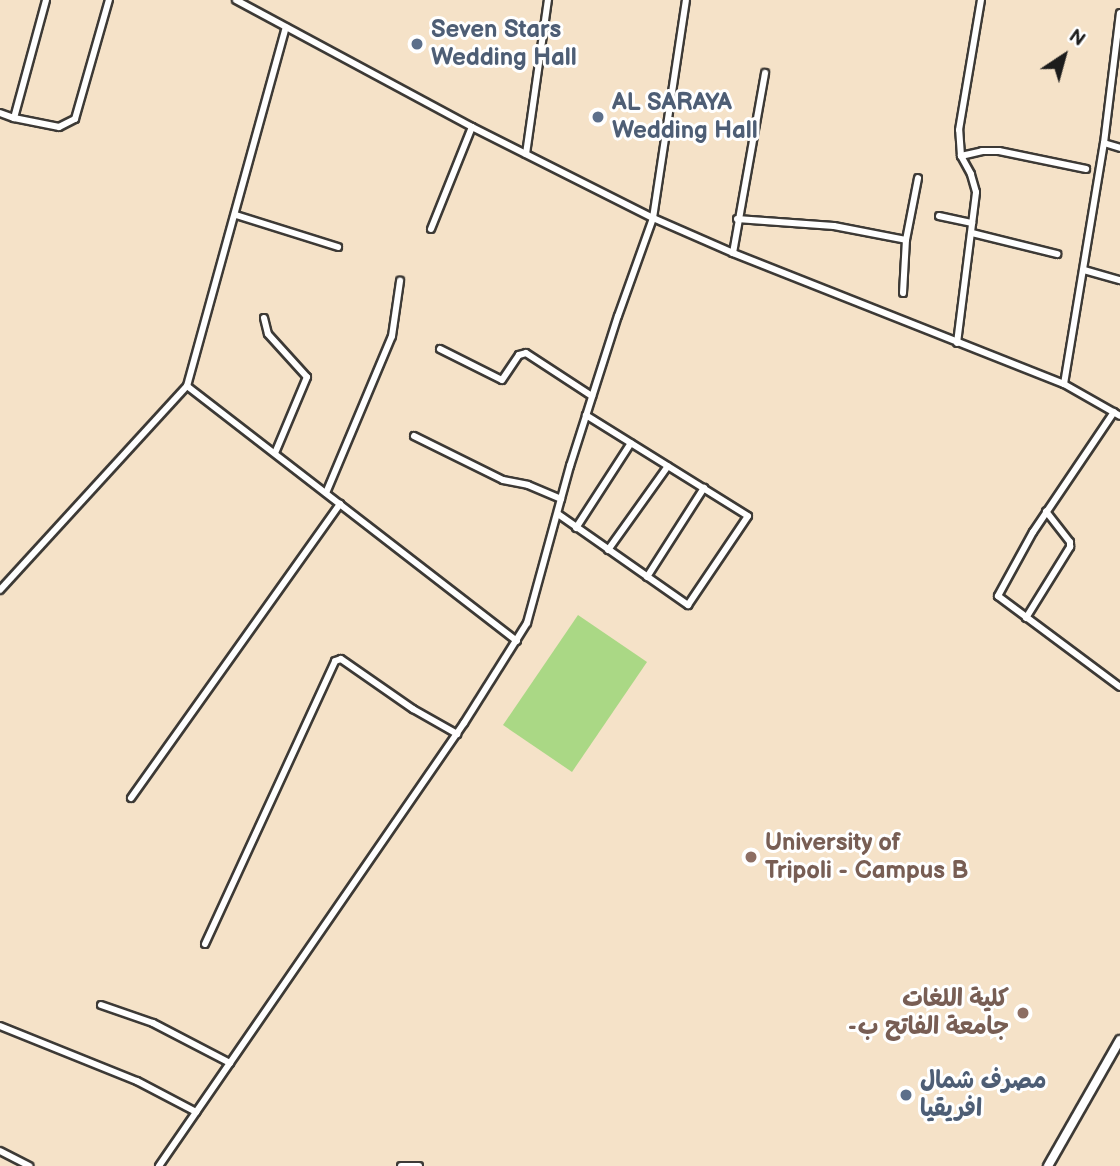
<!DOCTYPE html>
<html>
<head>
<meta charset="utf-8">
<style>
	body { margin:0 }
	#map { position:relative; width:1120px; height:1166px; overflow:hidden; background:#f5e2c8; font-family:"Balsamiq Sans","Playpen Sans Arabic",sans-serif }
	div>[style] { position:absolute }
	.green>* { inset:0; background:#aad885 }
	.roads { filter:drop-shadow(2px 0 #3d3a36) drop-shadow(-2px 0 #3d3a36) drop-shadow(0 2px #3d3a36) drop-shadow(0 -2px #3d3a36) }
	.minor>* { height:6px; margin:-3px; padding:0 3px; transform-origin:3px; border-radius:3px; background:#fff }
	.tertiary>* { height:8px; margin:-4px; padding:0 4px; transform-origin:4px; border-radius:4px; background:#fff }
	.dots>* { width:19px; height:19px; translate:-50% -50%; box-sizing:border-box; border:4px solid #fff; border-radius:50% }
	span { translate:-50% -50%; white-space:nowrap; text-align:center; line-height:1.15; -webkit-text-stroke:6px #fff; paint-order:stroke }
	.service-label { font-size:24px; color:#4e5e75; font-weight:700 }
	.left { translate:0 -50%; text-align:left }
	.education-label { font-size:24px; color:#785e54; font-weight:700 }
	.right { translate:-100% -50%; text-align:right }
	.north { position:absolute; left:1029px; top:21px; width:70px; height:70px; -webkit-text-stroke:5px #fff; paint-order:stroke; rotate:36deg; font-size:19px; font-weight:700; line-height:28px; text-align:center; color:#1c1c1c }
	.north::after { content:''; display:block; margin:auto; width:24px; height:32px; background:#1c1c1c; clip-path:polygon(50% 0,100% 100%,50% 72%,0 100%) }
</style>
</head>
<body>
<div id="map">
	<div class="green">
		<i style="clip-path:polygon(578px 615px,647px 662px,572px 772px,503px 725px)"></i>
	</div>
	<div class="roads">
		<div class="minor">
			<i style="left:236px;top:0;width:268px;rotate:28.3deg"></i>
			<i style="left:472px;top:127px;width:203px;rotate:26.7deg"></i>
			<i style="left:653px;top:218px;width:87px;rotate:23.6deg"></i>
			<i style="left:733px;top:253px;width:356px;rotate:21.6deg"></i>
			<i style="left:1064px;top:384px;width:64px;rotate:29.7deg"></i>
			<i style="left:0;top:113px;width:15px;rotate:20deg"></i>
			<i style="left:14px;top:118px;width:122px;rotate:-74.8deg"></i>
			<i style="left:14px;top:118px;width:46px;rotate:11.3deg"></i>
			<i style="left:59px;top:127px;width:18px;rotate:-27deg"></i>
			<i style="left:75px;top:119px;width:124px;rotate:-74.1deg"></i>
			<i style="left:1104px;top:143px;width:17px;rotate:17deg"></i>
			<i style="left:526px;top:154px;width:156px;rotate:-81.9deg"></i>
			<i style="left:961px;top:156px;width:22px;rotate:-13deg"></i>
			<i style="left:982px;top:151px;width:17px"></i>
			<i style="left:999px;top:151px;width:89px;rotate:11.7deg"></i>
			<i style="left:236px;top:215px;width:107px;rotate:17.4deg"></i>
			<i style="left:939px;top:216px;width:34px;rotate:12deg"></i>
			<i style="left:737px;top:219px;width:97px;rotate:4.1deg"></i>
			<i style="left:834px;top:226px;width:73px;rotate:11deg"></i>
			<i style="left:431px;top:229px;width:110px;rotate:-68.1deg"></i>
			<i style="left:972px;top:233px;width:88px;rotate:13.9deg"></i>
			<i style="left:733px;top:253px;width:183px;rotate:-79.9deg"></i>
			<i style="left:1084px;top:270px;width:37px;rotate:16deg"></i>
			<i style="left:903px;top:293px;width:53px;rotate:-86.8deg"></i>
			<i style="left:906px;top:240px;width:63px;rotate:-79deg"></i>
			<i style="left:264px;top:318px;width:16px;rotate:76deg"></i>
			<i style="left:268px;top:334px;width:58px;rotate:47.8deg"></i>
			<i style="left:307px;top:377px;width:82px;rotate:112.8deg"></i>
			<i style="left:957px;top:343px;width:152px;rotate:-82.8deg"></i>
			<i style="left:976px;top:192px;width:19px;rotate:-106deg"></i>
			<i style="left:971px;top:174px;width:21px;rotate:-119deg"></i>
			<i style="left:961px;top:156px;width:26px;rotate:-94deg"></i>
			<i style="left:959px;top:130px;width:132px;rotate:-80.4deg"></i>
			<i style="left:440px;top:349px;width:69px;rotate:26.6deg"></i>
			<i style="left:502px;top:380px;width:30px;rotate:-56deg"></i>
			<i style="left:519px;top:355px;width:7px;rotate:-16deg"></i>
			<i style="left:526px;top:353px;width:79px;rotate:33.1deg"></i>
			<i style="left:1064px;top:384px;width:244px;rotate:-80.6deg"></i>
			<i style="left:1104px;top:143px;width:131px;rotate:-83deg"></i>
			<i style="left:187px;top:386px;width:417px;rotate:37.7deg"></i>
			<i style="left:1114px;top:412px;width:145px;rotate:124deg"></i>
			<i style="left:1033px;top:532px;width:73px;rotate:118.7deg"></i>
			<i style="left:998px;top:596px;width:152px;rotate:36.7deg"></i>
			<i style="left:414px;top:436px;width:99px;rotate:26.3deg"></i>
			<i style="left:503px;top:480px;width:25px;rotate:11deg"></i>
			<i style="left:528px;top:485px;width:36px;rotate:23deg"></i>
			<i style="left:326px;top:493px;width:170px;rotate:-67.2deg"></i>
			<i style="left:392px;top:336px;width:56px;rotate:-81.7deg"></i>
			<i style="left:558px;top:514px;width:159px;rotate:35deg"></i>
			<i style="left:688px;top:605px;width:107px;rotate:-56deg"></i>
			<i style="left:748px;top:516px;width:191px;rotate:-148.1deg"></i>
			<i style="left:576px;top:528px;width:101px;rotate:-57.1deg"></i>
			<i style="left:608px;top:550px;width:103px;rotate:-54.5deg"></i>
			<i style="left:647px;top:577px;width:106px;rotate:-57.4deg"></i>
			<i style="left:0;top:590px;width:277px;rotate:-47.5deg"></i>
			<i style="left:187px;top:386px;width:372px;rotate:-74.6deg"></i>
			<i style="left:1026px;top:618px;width:84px;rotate:-58.2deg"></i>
			<i style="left:1070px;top:547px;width:5px;rotate:-90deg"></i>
			<i style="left:1070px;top:542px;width:39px;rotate:-128deg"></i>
			<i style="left:131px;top:798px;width:361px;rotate:-54.6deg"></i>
			<i style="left:205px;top:944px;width:311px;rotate:-65.3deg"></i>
			<i style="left:335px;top:661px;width:6px;rotate:-18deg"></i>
			<i style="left:341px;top:659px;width:88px;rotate:34.8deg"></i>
			<i style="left:413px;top:709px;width:51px;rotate:29.6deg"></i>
			<i style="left:101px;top:1005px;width:55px;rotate:19.1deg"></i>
			<i style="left:153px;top:1023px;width:87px;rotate:27.5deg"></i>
			<i style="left:0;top:1026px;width:148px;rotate:21.9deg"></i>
			<i style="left:137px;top:1081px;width:67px;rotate:27.7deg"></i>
			<i style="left:0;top:1151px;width:33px;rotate:27deg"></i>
			<i style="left:159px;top:1166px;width:538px;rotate:-55.45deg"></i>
			<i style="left:464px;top:723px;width:118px;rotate:-57.8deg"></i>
			<i style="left:527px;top:623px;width:163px;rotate:-74.7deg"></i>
			<i style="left:570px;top:466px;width:157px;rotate:-72.3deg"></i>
			<i style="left:618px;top:316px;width:104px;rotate:-70.3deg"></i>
			<i style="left:653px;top:218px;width:220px;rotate:-81.4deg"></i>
			<i style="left:401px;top:1166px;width:18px"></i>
		</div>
		<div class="tertiary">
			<i style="left:1048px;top:1166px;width:145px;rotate:-60.3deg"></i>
		</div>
	</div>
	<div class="dots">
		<i style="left:417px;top:44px;background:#5c6f8a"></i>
		<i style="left:598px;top:117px;background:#5c6f8a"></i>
		<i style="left:751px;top:857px;background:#8d6e63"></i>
		<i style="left:1023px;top:1013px;background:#8d6e63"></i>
		<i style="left:906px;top:1095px;background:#5c6f8a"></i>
	</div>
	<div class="service-label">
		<span class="left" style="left:431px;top:44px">Seven Stars<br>Wedding Hall</span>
		<span class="left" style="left:612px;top:117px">AL SARAYA<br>Wedding Hall</span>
		<span class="left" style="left:920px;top:1095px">مصرف شمال<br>افريقيا</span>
	</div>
	<div class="education-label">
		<span class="left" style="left:765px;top:857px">University of<br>Tripoli - Campus B</span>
		<span class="right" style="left:1009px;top:1013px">كلية اللغات<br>-جامعة الفاتح ب</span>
	</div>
	<div class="north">N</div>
</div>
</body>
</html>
